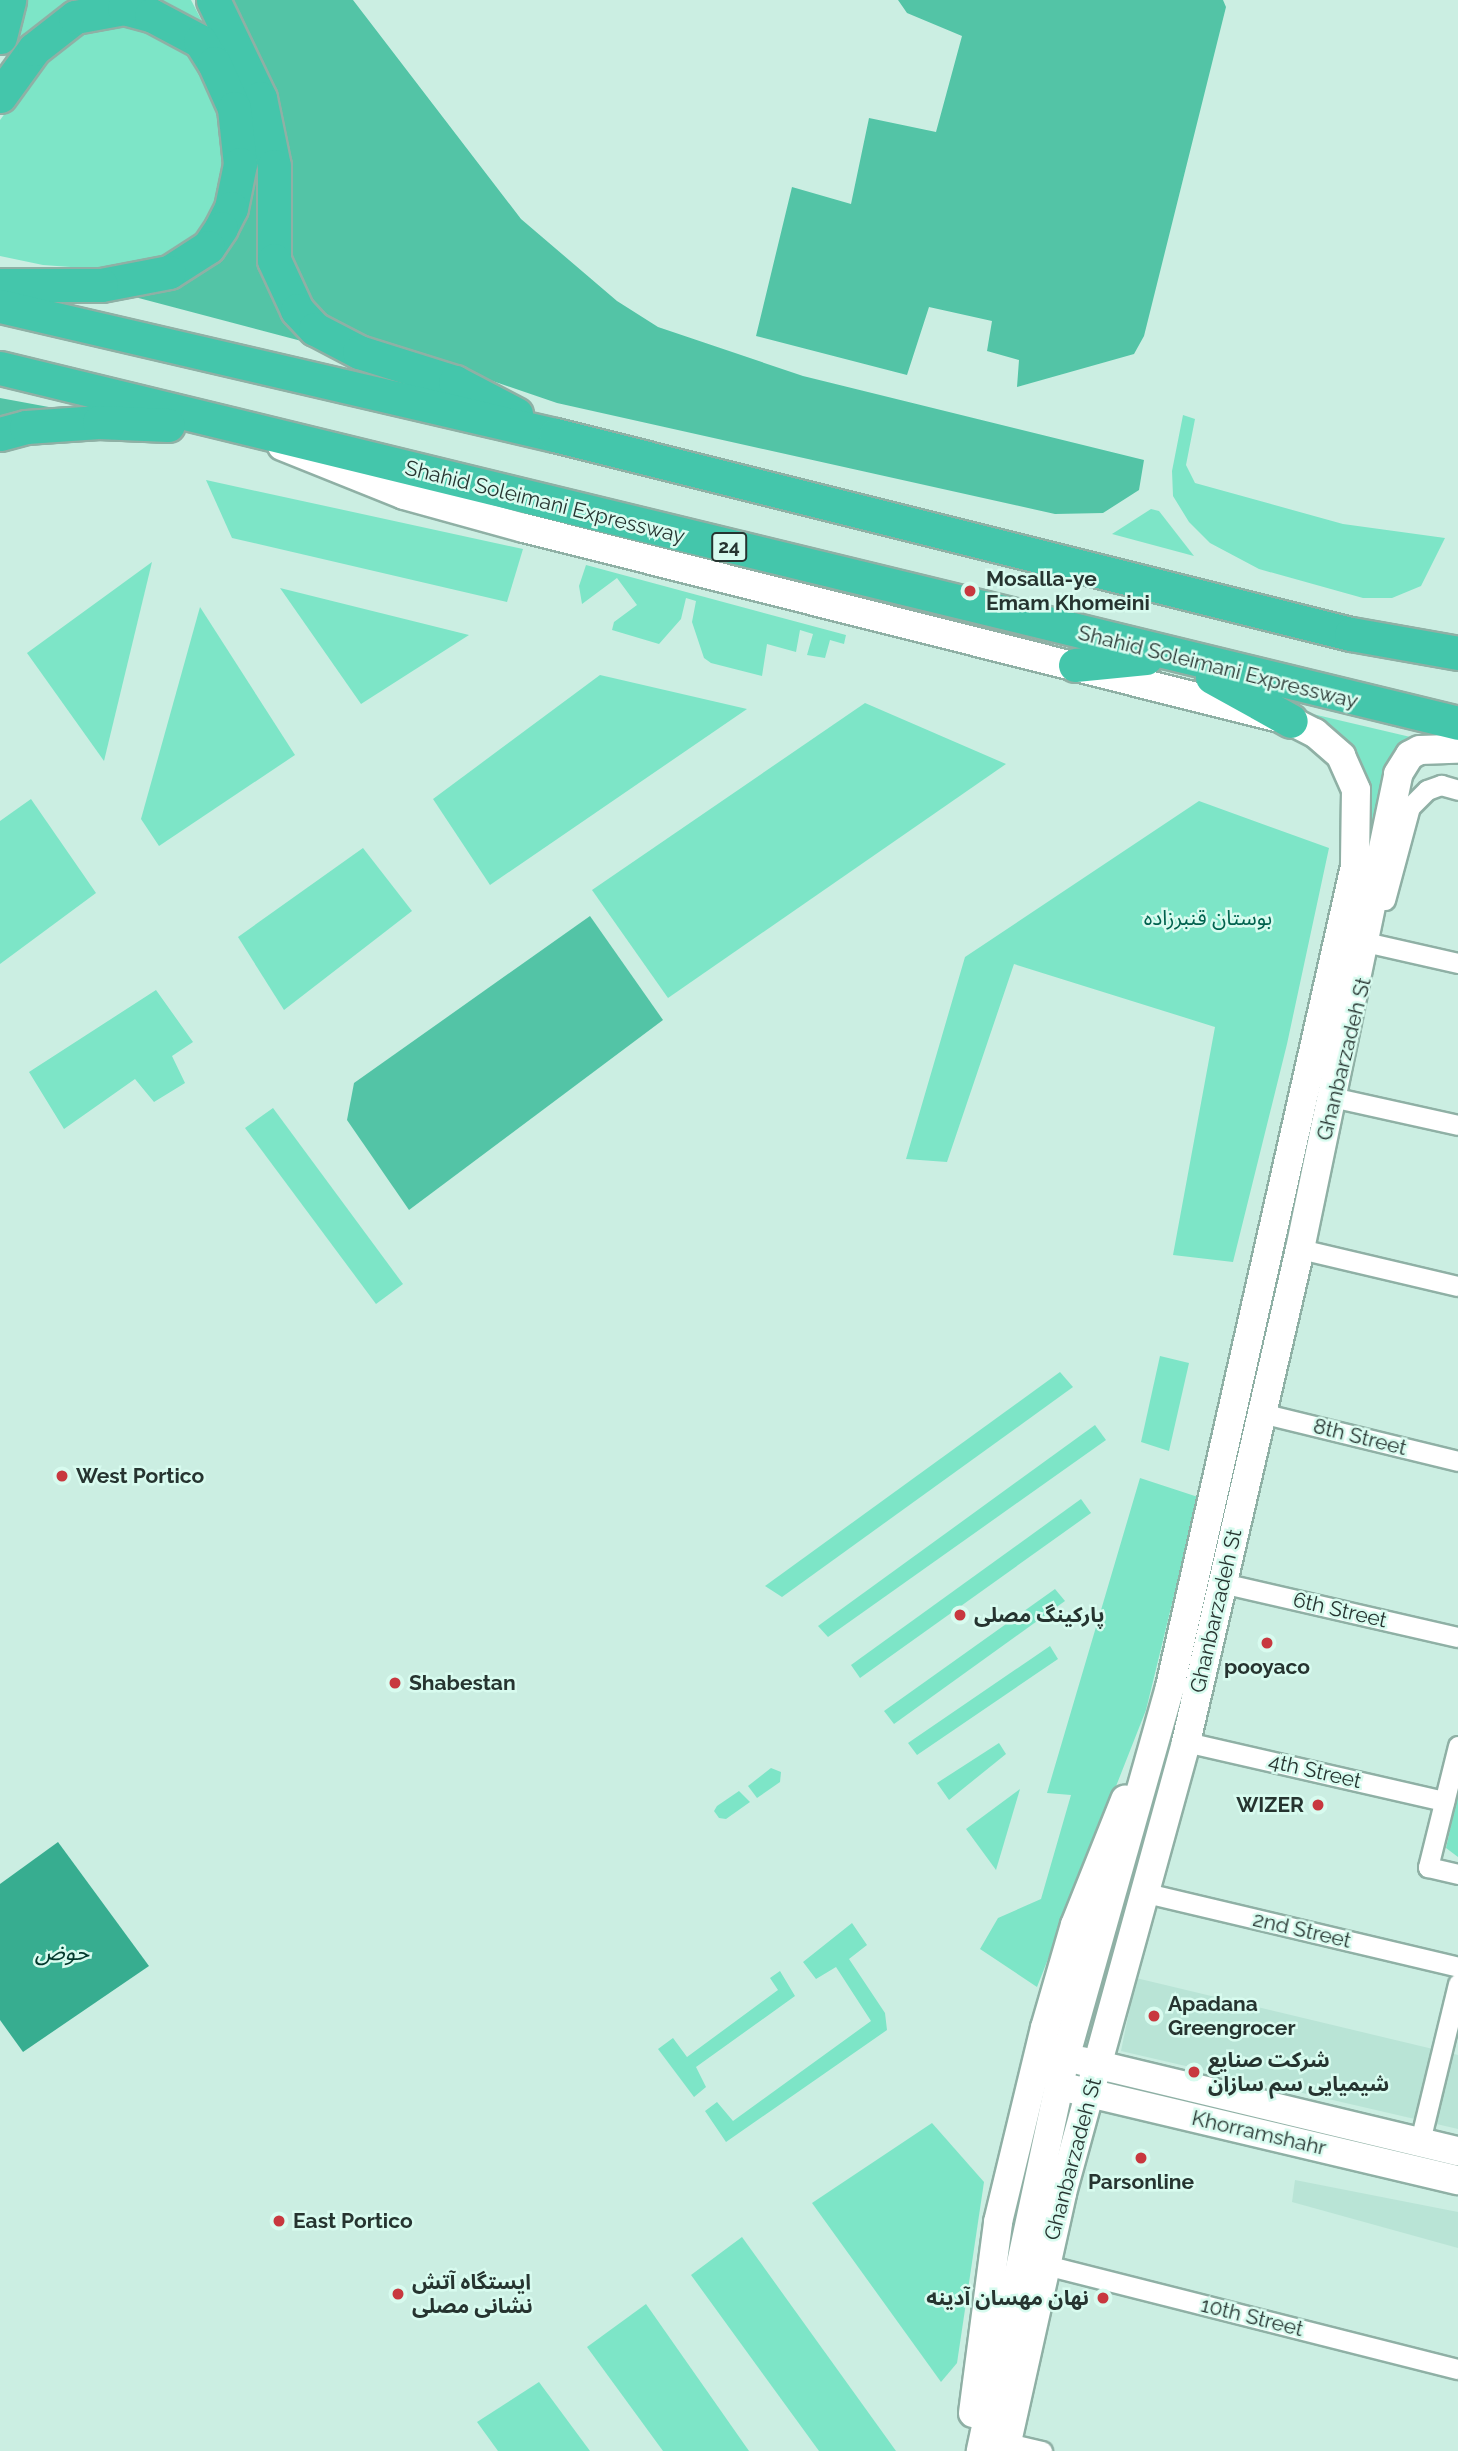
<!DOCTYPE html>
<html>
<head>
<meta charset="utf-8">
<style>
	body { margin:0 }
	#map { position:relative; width:1458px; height:2451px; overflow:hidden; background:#cbeee2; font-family:Raleway,"Noto Sans Arabic",sans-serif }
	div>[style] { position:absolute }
	.built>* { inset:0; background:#b9e4d6 }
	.green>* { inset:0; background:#7de5c7 }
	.forest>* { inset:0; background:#53c4a6 }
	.water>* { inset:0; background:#37ad90 }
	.roads { filter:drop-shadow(2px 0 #8fb0a5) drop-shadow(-2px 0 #8fb0a5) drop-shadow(0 2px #8fb0a5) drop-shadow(0 -2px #8fb0a5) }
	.minor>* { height:19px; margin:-9.5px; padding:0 9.5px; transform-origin:9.5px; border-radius:9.5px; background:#fff }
	.secondary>* { height:28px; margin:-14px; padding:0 14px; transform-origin:14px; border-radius:14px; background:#fff }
	.trunk>* { height:33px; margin:-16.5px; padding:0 16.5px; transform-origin:16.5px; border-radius:16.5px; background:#44c6ab }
	.dots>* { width:19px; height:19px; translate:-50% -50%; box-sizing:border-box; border:4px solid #d8fbef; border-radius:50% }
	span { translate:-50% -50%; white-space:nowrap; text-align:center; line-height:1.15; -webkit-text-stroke:5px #d8fbef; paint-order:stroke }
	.shield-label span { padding:2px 5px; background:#d8fbef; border:2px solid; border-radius:5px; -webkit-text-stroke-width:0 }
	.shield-label { font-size:19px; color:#263430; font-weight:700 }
	.street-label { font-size:21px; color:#263430 }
	.poi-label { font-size:21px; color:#263430; font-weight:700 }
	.left { translate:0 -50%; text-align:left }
	.right { translate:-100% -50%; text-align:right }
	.park-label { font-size:21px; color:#00624e }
	.water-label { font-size:23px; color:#02382c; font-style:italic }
</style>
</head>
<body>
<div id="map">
	<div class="built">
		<i style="clip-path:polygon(1136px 1978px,1458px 2055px,1458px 2129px,1121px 2051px)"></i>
		<i style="clip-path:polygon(1295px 2180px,1458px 2212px,1458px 2248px,1292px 2202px)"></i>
	</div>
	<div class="green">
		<i style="clip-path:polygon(22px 0,91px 0,0 76px)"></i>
		<i style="clip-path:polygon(141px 0,191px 0,233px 81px)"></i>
		<i style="clip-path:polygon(119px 23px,149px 28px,189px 50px,223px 113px,226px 182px,209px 220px,181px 247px,156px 262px,112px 270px,43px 265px,0 256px,0 120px,49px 55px,71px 38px)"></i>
		<i style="clip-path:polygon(1183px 415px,1195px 419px,1186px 465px,1195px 483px,1343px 524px,1445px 538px,1421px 586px,1392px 598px,1363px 598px,1259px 569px,1210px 543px,1189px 522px,1173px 496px,1172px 471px)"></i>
		<i style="clip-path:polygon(206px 480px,523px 549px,507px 602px,232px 538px)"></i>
		<i style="clip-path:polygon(1151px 509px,1159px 511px,1194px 556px,1112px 534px)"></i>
		<i style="clip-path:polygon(152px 562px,104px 761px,27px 653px)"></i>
		<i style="clip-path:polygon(586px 565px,846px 635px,844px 644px,830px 640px,825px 658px,807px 655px,813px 634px,800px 630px,796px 652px,767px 644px,762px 676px,711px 663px,704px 658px,692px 622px,696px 601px,686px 598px,681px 619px,659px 644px,612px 630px,614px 622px,637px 605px,617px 578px,582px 604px,579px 586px)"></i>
		<i style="clip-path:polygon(280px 588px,469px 635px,361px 704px)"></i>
		<i style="clip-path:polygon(200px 607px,295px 755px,159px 846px,141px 819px)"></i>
		<i style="clip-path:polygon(600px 675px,747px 709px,490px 885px,433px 799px)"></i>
		<i style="clip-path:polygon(865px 703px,1006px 764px,668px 998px,592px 890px)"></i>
		<i style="clip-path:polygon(1270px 704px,1436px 743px,1422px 743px,1373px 844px,1365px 786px)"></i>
		<i style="clip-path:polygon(31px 799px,96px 893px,0 964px,0 821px)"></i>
		<i style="clip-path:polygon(1199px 801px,1329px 848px,1287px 1044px,1233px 1262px,1173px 1255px,1215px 1027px,1014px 964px,947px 1162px,906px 1159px,965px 957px)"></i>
		<i style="clip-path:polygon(363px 848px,412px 911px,284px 1010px,238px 937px)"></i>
		<i style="clip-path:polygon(156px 990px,193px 1042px,172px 1056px,185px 1083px,154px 1102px,135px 1079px,64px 1129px,29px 1072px)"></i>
		<i style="clip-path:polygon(273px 1108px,403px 1284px,376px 1304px,245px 1128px)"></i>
		<i style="clip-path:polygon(1160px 1356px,1189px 1363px,1169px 1451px,1141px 1442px)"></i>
		<i style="clip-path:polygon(1060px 1372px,1073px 1387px,782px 1597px,765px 1586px)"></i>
		<i style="clip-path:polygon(1095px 1425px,1106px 1440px,828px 1637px,818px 1626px)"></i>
		<i style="clip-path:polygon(1140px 1478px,1198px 1497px,1146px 1710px,1037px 1987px,980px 1949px,998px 1918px,1041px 1899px,1071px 1795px,1047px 1793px)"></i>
		<i style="clip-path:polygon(1081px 1499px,1091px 1513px,860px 1678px,851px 1665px)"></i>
		<i style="clip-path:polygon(1055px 1589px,1065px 1601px,894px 1724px,884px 1711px)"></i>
		<i style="clip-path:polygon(1050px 1646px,1058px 1659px,917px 1755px,908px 1743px)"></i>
		<i style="clip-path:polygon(999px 1743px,1006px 1754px,949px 1800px,937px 1783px)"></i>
		<i style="clip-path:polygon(771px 1768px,781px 1772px,780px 1782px,757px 1798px,748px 1786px)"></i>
		<i style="clip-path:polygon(1020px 1789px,996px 1870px,966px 1829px)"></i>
		<i style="clip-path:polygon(739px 1791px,750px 1802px,726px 1819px,719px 1818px,714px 1811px,717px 1806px)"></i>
		<i style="clip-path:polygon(1458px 1793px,1458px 1857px,1446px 1848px)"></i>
		<i style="clip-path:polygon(852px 1923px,867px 1945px,849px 1959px,885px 2013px,887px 2030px,726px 2142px,705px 2111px,717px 2102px,733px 2121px,871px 2021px,836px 1967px,816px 1979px,803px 1962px)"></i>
		<i style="clip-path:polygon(780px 1971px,795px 1996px,696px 2067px,706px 2087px,694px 2097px,658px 2049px,673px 2038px,687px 2057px,778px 1990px,770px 1978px)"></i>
		<i style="clip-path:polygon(932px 2123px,984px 2182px,957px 2363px,941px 2382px,812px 2203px)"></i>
		<i style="clip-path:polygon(742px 2237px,896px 2451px,819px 2451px,691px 2275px)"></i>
		<i style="clip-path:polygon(646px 2304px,749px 2451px,663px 2451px,587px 2347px)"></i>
		<i style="clip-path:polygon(539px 2382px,590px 2451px,498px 2451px,477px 2422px)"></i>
	</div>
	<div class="forest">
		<i style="clip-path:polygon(223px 0,353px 0,521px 219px,617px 301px,658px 327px,803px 376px,1144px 460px,1139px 490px,1103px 513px,1055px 514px,557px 403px,329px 325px,296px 289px)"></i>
		<i style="clip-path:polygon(898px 0,1223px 0,1226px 7px,1144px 336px,1134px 354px,1017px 387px,1019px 360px,987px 351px,992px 321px,929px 307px,907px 375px,756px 336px,792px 187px,851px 204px,869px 118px,936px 132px,962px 36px,907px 13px)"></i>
		<i style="clip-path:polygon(252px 122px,309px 343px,131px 296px,186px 278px)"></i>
		<i style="clip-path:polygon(0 398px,76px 412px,0 424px)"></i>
		<i style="clip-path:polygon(590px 916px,663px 1020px,409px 1210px,347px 1120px,354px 1083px)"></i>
	</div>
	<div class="water">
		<i style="clip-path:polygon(58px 1842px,149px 1966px,23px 2052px,0 2020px,0 1884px)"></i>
	</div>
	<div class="roads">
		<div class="minor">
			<i style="left:1385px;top:900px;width:96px;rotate:-75deg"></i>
			<i style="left:1410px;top:807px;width:24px;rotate:-45deg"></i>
			<i style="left:1427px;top:790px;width:15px;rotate:-20deg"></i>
			<i style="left:1441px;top:785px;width:18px;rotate:16deg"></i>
			<i style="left:1374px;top:944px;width:86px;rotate:12.7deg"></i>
			<i style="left:1332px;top:1097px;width:129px;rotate:12.5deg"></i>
			<i style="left:1300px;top:1249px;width:162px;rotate:13.2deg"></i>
			<i style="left:1261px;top:1413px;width:203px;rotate:13.7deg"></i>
			<i style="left:1222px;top:1583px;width:242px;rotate:12.9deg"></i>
			<i style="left:1186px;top:1742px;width:265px;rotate:12.9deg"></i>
			<i style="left:1458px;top:1746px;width:125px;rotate:103.9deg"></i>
			<i style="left:1428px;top:1867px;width:31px;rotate:13deg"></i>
			<i style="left:1146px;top:1893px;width:321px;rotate:13.3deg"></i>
			<i style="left:1420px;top:2141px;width:162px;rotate:-76.4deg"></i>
			<i style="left:1046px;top:2265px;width:425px;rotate:14.2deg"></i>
			<i style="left:1007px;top:2443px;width:36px;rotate:13deg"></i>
		</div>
		<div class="secondary">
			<i style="left:282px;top:446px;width:131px;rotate:21.9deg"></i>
			<i style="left:404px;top:495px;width:124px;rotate:15.4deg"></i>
			<i style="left:524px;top:528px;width:791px;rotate:14.12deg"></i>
			<i style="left:1291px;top:721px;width:27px;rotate:27deg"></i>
			<i style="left:1315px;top:733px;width:35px;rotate:41deg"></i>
			<i style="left:1341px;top:756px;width:37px;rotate:66deg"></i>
			<i style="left:1356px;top:790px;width:76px;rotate:90.8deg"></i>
			<i style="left:1355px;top:866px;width:842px;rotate:102.7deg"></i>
			<i style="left:1170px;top:1687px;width:386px;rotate:105.8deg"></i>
			<i style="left:1065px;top:2058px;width:402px;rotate:102.1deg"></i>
			<i style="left:1082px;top:2061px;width:387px;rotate:13.5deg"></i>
			<i style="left:1072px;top:2089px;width:397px;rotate:13.3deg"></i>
			<i style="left:973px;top:2413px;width:193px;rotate:-82.5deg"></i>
			<i style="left:998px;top:2222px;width:200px;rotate:-76.4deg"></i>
			<i style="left:1045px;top:2028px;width:107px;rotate:-73.8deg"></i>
			<i style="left:1075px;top:1925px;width:135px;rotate:-68.2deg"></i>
			<i style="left:1005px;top:2451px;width:264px;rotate:-77.5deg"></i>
			<i style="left:1062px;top:2193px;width:468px;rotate:-74.6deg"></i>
			<i style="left:1186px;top:1742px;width:506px;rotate:-76.98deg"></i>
			<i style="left:1300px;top:1249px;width:485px;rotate:-78.3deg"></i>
			<i style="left:1398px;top:774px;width:22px;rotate:-58deg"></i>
			<i style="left:1410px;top:755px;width:11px;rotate:-27deg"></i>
			<i style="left:1420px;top:750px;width:38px;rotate:-2deg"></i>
		</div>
		<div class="trunk">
			<i style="left:213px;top:0;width:109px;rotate:64.4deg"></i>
			<i style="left:260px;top:98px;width:69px;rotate:78.4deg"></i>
			<i style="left:274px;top:166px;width:94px;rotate:90deg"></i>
			<i style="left:274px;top:260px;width:55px;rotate:65.3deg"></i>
			<i style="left:297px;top:310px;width:26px;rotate:47deg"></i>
			<i style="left:315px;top:329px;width:50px;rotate:27.6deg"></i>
			<i style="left:359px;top:352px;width:101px;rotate:17.4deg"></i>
			<i style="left:455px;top:382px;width:69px;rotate:27.7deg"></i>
			<i style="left:0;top:37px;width:38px;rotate:-76deg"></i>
			<i style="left:0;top:96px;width:58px;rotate:-54.1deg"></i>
			<i style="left:34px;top:49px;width:52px;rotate:-38deg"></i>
			<i style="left:75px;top:17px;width:50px;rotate:-10.4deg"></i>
			<i style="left:124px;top:8px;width:28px;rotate:15deg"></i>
			<i style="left:151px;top:15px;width:55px;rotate:28deg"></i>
			<i style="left:200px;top:41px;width:26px;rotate:58deg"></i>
			<i style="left:214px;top:63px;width:49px;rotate:66deg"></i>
			<i style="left:234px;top:108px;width:56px;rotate:83.9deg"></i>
			<i style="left:240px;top:164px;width:45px;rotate:101.6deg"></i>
			<i style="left:231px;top:208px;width:22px;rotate:117deg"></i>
			<i style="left:221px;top:228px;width:23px;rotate:124deg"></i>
			<i style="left:208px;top:247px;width:46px;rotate:147.3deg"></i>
			<i style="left:169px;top:272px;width:69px;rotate:169.2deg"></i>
			<i style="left:101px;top:285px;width:101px;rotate:180deg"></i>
			<i style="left:0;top:306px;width:570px;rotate:13.09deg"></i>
			<i style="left:555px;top:435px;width:820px;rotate:14.04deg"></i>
			<i style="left:1351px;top:634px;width:109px;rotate:10.1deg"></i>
			<i style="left:0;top:368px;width:1501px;rotate:13.68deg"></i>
			<i style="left:0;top:434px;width:27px;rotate:-15deg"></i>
			<i style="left:26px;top:427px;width:73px;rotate:-3.9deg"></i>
			<i style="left:99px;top:422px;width:69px;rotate:2.5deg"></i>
			<i style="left:1075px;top:665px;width:71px;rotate:-5.6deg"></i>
			<i style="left:1212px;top:677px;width:90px;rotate:29.1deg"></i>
		</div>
	</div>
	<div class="dots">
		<i style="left:970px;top:591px;background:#c8383f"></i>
		<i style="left:62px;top:1476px;background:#c8383f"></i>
		<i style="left:960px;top:1615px;background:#c8383f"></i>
		<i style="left:1267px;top:1643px;background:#c8383f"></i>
		<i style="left:395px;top:1683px;background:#c8383f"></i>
		<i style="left:1318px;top:1805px;background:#c8383f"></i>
		<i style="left:1154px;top:2016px;background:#c8383f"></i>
		<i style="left:1194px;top:2072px;background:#c8383f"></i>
		<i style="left:1141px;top:2158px;background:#c8383f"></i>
		<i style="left:279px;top:2221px;background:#c8383f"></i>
		<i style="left:398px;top:2294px;background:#c8383f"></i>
		<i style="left:1103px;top:2298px;background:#c8383f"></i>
	</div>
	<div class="shield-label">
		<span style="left:729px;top:547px">24</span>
	</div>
	<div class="street-label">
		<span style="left:545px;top:502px;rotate:14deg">Shahid Soleimani Expressway</span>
		<span style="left:1218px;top:667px;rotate:14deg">Shahid Soleimani Expressway</span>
		<span style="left:1344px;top:1059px;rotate:-76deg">Ghanbarzadeh St</span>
		<span style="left:1360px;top:1437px;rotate:14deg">8th Street</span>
		<span style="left:1340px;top:1610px;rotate:13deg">6th Street</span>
		<span style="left:1216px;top:1611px;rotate:-77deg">Ghanbarzadeh St</span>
		<span style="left:1315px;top:1771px;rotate:13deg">4th Street</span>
		<span style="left:1302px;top:1930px;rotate:13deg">2nd Street</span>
		<span style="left:1259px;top:2133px;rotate:13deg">Khorramshahr</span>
		<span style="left:1073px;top:2159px;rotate:-75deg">Ghanbarzadeh St</span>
		<span style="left:1252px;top:2317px;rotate:14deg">10th Street</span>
	</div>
	<div class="poi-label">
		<span class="left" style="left:986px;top:591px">Mosalla-ye<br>Emam Khomeini</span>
		<span class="left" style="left:76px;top:1476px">West Portico</span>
		<span class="left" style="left:974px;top:1615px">پارکینگ مصلی</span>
		<span style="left:1267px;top:1667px">pooyaco</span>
		<span class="left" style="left:409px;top:1683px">Shabestan</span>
		<span class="right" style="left:1304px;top:1805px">WIZER</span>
		<span class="left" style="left:1168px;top:2016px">Apadana<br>Greengrocer</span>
		<span class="left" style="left:1208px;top:2072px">شرکت صنایع<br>شیمیایی سم سازان</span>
		<span style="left:1141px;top:2182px">Parsonline</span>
		<span class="left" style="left:293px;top:2221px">East Portico</span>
		<span class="left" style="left:412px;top:2294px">ایستگاه آتش<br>نشانی مصلی</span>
		<span class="right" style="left:1089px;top:2298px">نهان مهسان آدینه</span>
	</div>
	<div class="park-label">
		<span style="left:1208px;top:918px">بوستان قنبرزاده</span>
	</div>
	<div class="water-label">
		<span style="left:62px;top:1952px">حوض</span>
	</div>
</div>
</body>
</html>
